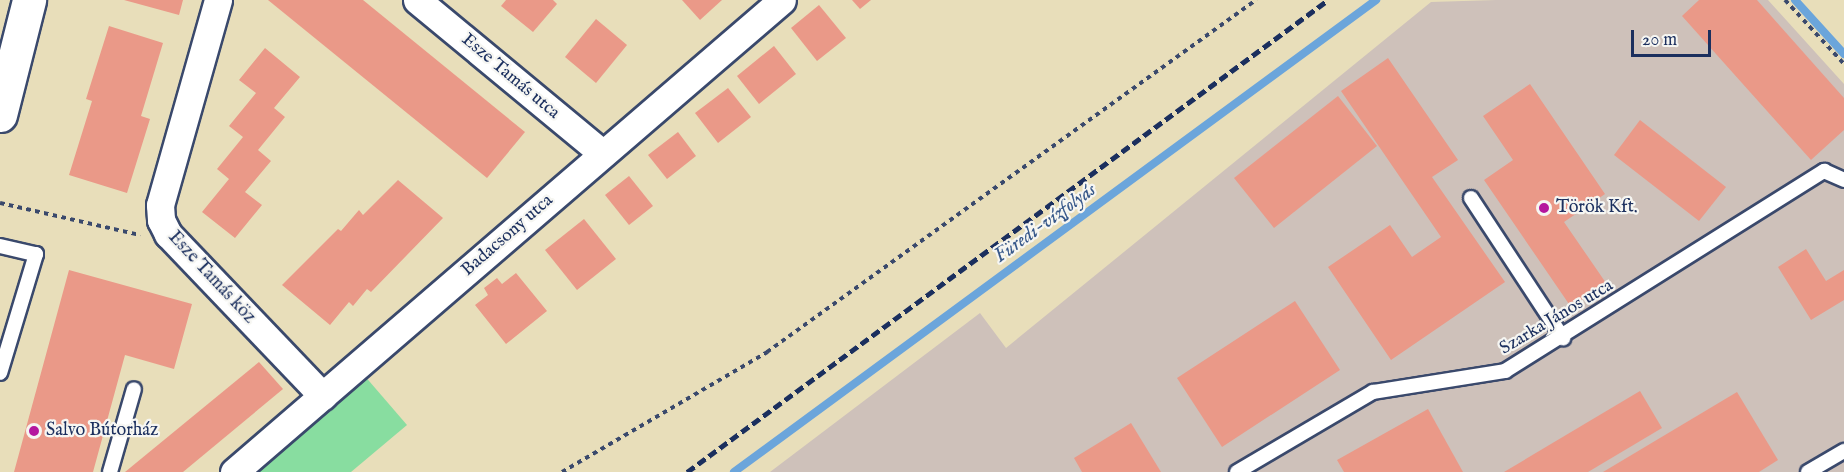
<!DOCTYPE html>
<html>
<head>
<meta charset="utf-8">
<style>
	body { margin:0 }
	#map { position:relative; width:1844px; height:472px; overflow:hidden; background:#e8deba; font-family:"IM FELL English",serif }
	div>[style] { position:absolute }
	.industrial>* { inset:0; background:#cec1ba }
	.green>* { inset:0; background:#88dda0 }
	.stream>* { height:8px; margin:-4px; padding:0 4px; transform-origin:4px; border-radius:4px; background:#6ba5db }
	.building>* { inset:0; background:#ea9988 }
	.path>* { height:4px; margin-top:-2px; transform-origin:0; background:repeating-linear-gradient(90deg,#3a496c 0 4.5px,transparent 0 9px) }
	.roads { filter:drop-shadow(2px 0 #3a496c) drop-shadow(-2px 0 #3a496c) drop-shadow(0 2px #3a496c) drop-shadow(0 -2px #3a496c) }
	.service>* { height:14px; margin:-7px; padding:0 7px; transform-origin:7px; border-radius:7px; background:#fff }
	.minor>* { height:27px; margin:-13.5px; padding:0 13.5px; transform-origin:13.5px; border-radius:13.5px; background:#fff }
	.tertiary>* { height:33px; margin:-16.5px; padding:0 16.5px; transform-origin:16.5px; border-radius:16.5px; background:#fff }
	.rail>* { height:4.5px; margin-top:-2.25px; transform-origin:0; background:repeating-linear-gradient(90deg,#1b2f5e 0 9px,transparent 0 13.5px) }
	.dots>* { width:16px; height:16px; translate:-50% -50%; box-sizing:border-box; border:3px solid #f6f6f2; border-radius:50% }
	span { translate:-50% -50%; white-space:nowrap; text-align:center; line-height:1.15; -webkit-text-stroke:4.5px #f6f6f2; paint-order:stroke }
	.street-label { font-size:18px; color:#1b2f5e }
	.poi-label { font-size:18px; color:#1b2f5e }
	.left { translate:0 -50%; text-align:left }
	.water-label { font-size:20px; color:#37588a; font-style:italic }
	.scale { position:absolute; left:1631px; top:30px; width:80px; height:27px; box-sizing:border-box; border:3px solid #1b2f5e; border-top:0; padding-left:8px; font-size:18px; line-height:21px; white-space:nowrap; color:#1b2f5e; -webkit-text-stroke:4px #f6f6f2; paint-order:stroke }
</style>
</head>
<body>
<div id="map">
	<div class="industrial">
		<i style="clip-path:polygon(1496px 0,1768px 0,1844px 84px,1844px 472px,770px 472px,980px 313px,1006px 348px,1431px 2px)"></i>
	</div>
	<div class="green">
		<i style="clip-path:polygon(357px 367px,407px 425px,351px 472px,234px 472px)"></i>
	</div>
	<div class="stream">
		<i style="left:1795px;top:0;width:73px;rotate:47.8deg"></i>
		<i style="left:734px;top:472px;width:797px;rotate:-36.32deg"></i>
	</div>
	<div class="building">
		<i style="clip-path:polygon(124px 0,183px 0,179px 15px)"></i>
		<i style="clip-path:polygon(268px 0,363px 0,525px 132px,487px 178px)"></i>
		<i style="clip-path:polygon(506px 0,553px 0,557px 4px,533px 32px,501px 6px)"></i>
		<i style="clip-path:polygon(682px 0,722px 0,700px 20px)"></i>
		<i style="clip-path:polygon(852px 0,871px 0,860px 9px)"></i>
		<i style="clip-path:polygon(1699px 0,1757px 0,1844px 98px,1844px 130px,1811px 160px,1682px 16px)"></i>
		<i style="clip-path:polygon(819px 5px,846px 38px,817px 61px,791px 28px)"></i>
		<i style="clip-path:polygon(596px 19px,627px 45px,596px 83px,565px 57px)"></i>
		<i style="clip-path:polygon(109px 26px,163px 43px,141px 116px,150px 119px,127px 193px,69px 175px,92px 101px,86px 99px)"></i>
		<i style="clip-path:polygon(774px 46px,796px 74px,759px 104px,737px 76px)"></i>
		<i style="clip-path:polygon(265px 48px,300px 77px,274px 108px,285px 117px,258px 150px,271px 161px,245px 192px,262px 205px,235px 238px,202px 212px,229px 179px,217px 169px,243px 137px,229px 126px,256px 93px,239px 80px)"></i>
		<i style="clip-path:polygon(1388px 58px,1458px 160px,1432px 177px,1505px 282px,1391px 360px,1328px 267px,1390px 225px,1412px 257px,1441px 237px,1341px 91px)"></i>
		<i style="clip-path:polygon(1530px 84px,1605px 194px,1564px 222px,1606px 283px,1571px 307px,1484px 180px,1513px 160px,1483px 116px)"></i>
		<i style="clip-path:polygon(728px 88px,751px 117px,718px 143px,695px 113px)"></i>
		<i style="clip-path:polygon(1338px 96px,1377px 146px,1274px 228px,1234px 178px)"></i>
		<i style="clip-path:polygon(1640px 120px,1726px 187px,1699px 221px,1614px 155px)"></i>
		<i style="clip-path:polygon(678px 132px,696px 156px,667px 179px,648px 155px)"></i>
		<i style="clip-path:polygon(629px 176px,653px 206px,629px 225px,605px 195px)"></i>
		<i style="clip-path:polygon(398px 180px,443px 218px,371px 292px,367px 289px,353px 306px,349px 302px,330px 325px,282px 285px,338px 229px,341px 231px,359px 210px,363px 215px)"></i>
		<i style="clip-path:polygon(584px 219px,616px 259px,577px 290px,545px 250px)"></i>
		<i style="clip-path:polygon(1806px 249px,1826px 281px,1844px 270px,1844px 300px,1811px 320px,1778px 267px)"></i>
		<i style="clip-path:polygon(69px 270px,192px 304px,174px 369px,125px 355px,93px 472px,14px 472px)"></i>
		<i style="clip-path:polygon(516px 273px,547px 311px,506px 344px,475px 305px,488px 295px,484px 288px,497px 278px,502px 284px)"></i>
		<i style="clip-path:polygon(1295px 301px,1340px 370px,1222px 447px,1177px 378px)"></i>
		<i style="clip-path:polygon(259px 362px,283px 389px,183px 472px,125px 472px)"></i>
		<i style="clip-path:polygon(1640px 391px,1662px 428px,1588px 472px,1504px 472px)"></i>
		<i style="clip-path:polygon(1737px 392px,1778px 460px,1759px 472px,1603px 472px)"></i>
		<i style="clip-path:polygon(1428px 409px,1463px 472px,1344px 472px,1337px 460px)"></i>
		<i style="clip-path:polygon(1131px 423px,1161px 472px,1082px 472px,1074px 458px)"></i>
	</div>
	<div class="path">
		<i style="left:1785px;top:0;width:87px;rotate:47.3deg"></i>
		<i style="left:0;top:203px;width:144px;rotate:12.9deg"></i>
		<i style="left:562px;top:472px;width:238px;rotate:-30.3deg"></i>
		<i style="left:767px;top:352px;width:603px;rotate:-35.75deg"></i>
	</div>
	<div class="roads">
		<div class="service">
			<i style="left:1471px;top:198px;width:168px;rotate:56.7deg"></i>
			<i style="left:0;top:246px;width:37px;rotate:13deg"></i>
			<i style="left:36px;top:254px;width:124px;rotate:106.8deg"></i>
			<i style="left:110px;top:472px;width:86px;rotate:-73.9deg"></i>
			<i style="left:1237px;top:472px;width:158px;rotate:-30.5deg"></i>
			<i style="left:1373px;top:392px;width:134px;rotate:-9deg"></i>
			<i style="left:1505px;top:371px;width:377px;rotate:-32.1deg"></i>
			<i style="left:1824px;top:171px;width:22px;rotate:24deg"></i>
			<i style="left:1808px;top:472px;width:42px;rotate:-30.3deg"></i>
		</div>
		<div class="minor">
			<i style="left:218px;top:0;width:213px;rotate:105.8deg"></i>
			<i style="left:160px;top:205px;width:15px;rotate:86deg"></i>
			<i style="left:161px;top:220px;width:16px;rotate:63deg"></i>
			<i style="left:168px;top:234px;width:224px;rotate:46.3deg"></i>
			<i style="left:417px;top:0;width:241px;rotate:39.6deg"></i>
			<i style="left:234px;top:472px;width:723px;rotate:-40.74deg"></i>
		</div>
		<div class="tertiary">
			<i style="left:0;top:115px;width:119px;rotate:-75.8deg"></i>
		</div>
	</div>
	<div class="rail">
		<i style="left:687px;top:472px;width:796px;rotate:-36.37deg"></i>
	</div>
	<div class="dots">
		<i style="left:1544px;top:208px;background:#b5179e"></i>
		<i style="left:34px;top:431px;background:#b5179e"></i>
	</div>
	<div class="street-label">
		<span style="left:510px;top:77px;rotate:40deg">Esze Tamás utca</span>
		<span style="left:508px;top:236px;rotate:-41deg">Badacsony utca</span>
		<span style="left:211px;top:278px;rotate:47deg">Esze Tamás köz</span>
		<span style="left:1557px;top:318px;rotate:-31deg">Szarka János utca</span>
	</div>
	<div class="poi-label">
		<span class="left" style="left:1556px;top:208px">Török Kft.</span>
		<span class="left" style="left:46px;top:431px">Salvo Bútorház</span>
	</div>
	<div class="water-label">
		<span style="left:1045px;top:223px;rotate:-36deg">Füredi-vízfolyás</span>
	</div>
	<div class="scale">20 m</div>
</div>
</body>
</html>
